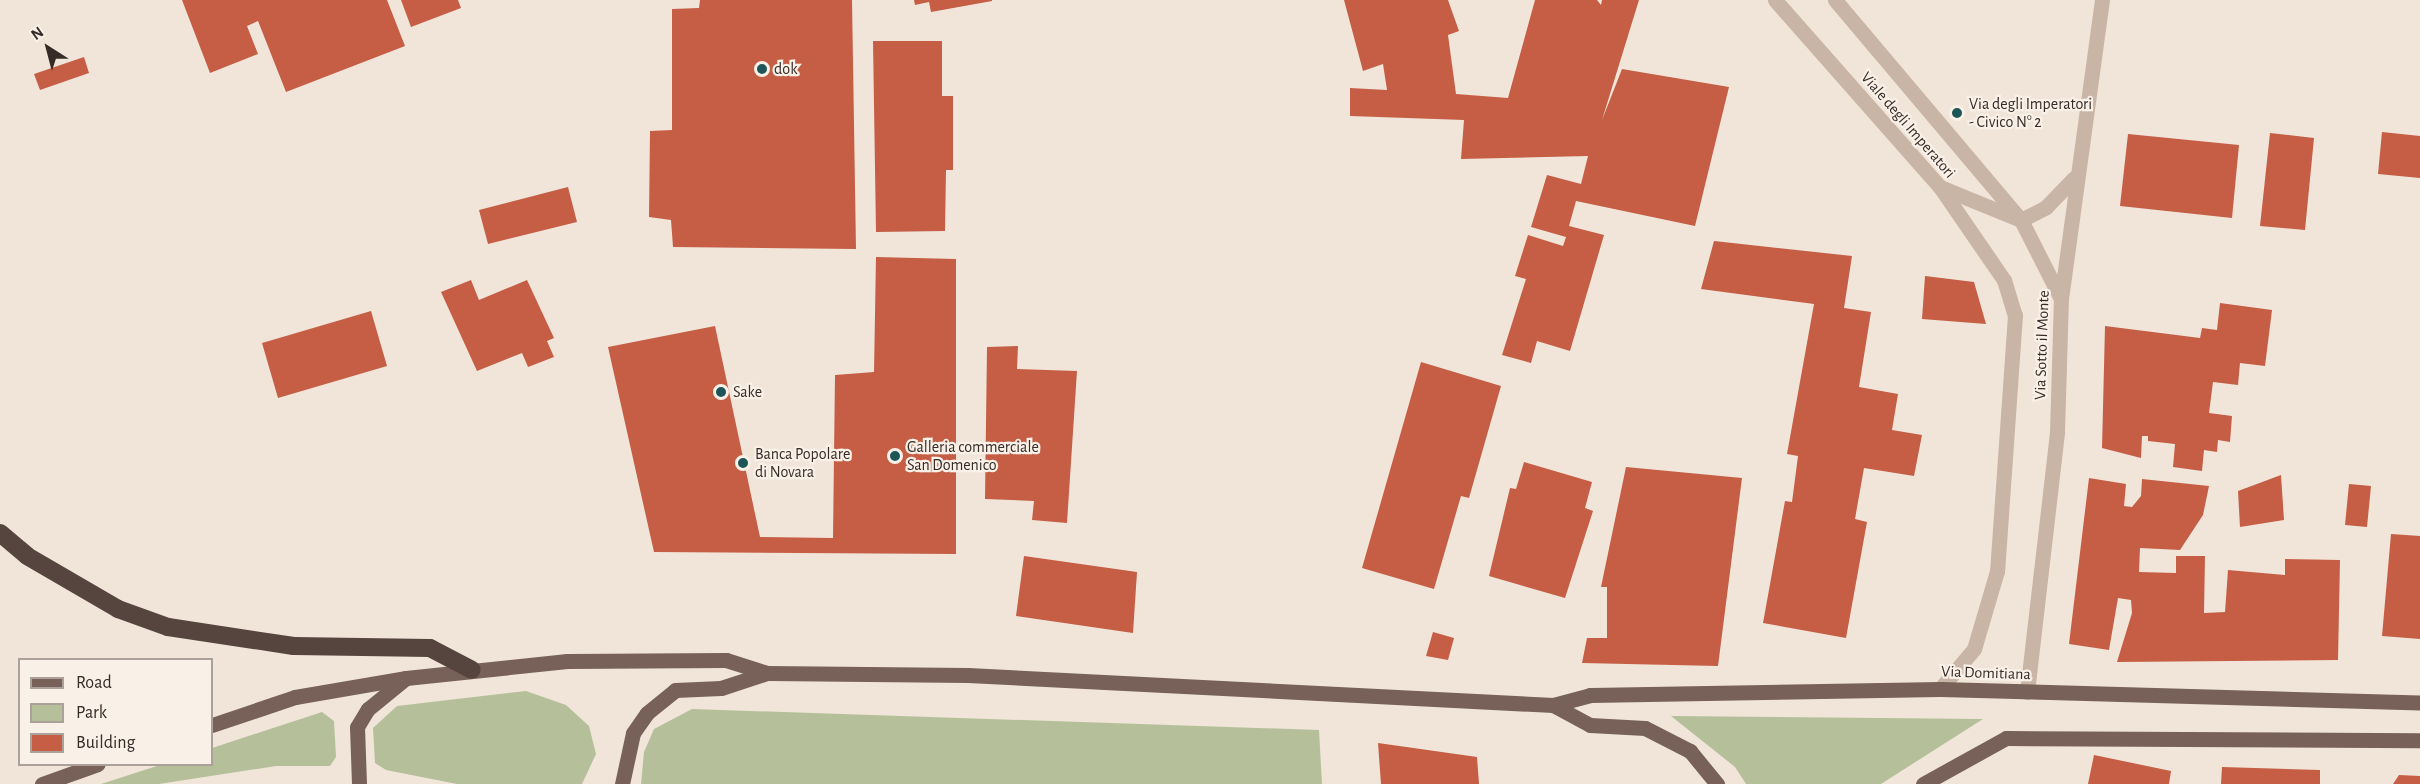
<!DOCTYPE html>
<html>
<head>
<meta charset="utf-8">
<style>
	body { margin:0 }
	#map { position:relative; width:2420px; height:784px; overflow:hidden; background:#f1e5da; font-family:"Alegreya Sans",sans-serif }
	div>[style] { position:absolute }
	.green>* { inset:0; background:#b5c09a }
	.building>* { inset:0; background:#c55e44 }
	.minor>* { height:15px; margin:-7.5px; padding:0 7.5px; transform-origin:7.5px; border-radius:7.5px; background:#c9b5a6 }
	.major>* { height:15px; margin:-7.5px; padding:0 7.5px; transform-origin:7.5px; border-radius:7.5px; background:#776158 }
	.highway>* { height:18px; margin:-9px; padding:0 9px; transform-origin:9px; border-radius:9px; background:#56453e }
	.dots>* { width:16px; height:16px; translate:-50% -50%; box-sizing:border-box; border:3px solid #f9f0e7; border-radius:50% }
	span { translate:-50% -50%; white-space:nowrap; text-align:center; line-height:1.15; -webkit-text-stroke:4.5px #f9f0e7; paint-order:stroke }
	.poi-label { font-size:16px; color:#362b27 }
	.left { translate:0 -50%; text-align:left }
	.street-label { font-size:16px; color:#362b27 }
	.legend { position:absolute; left:18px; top:658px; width:195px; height:108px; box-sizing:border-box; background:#f9f0e7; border:2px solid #aba19a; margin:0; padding:8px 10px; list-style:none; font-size:18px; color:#362b27 }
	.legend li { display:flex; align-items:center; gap:12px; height:30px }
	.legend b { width:30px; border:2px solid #aba19a }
	.north { position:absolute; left:18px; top:18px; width:60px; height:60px; -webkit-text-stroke:4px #f9f0e7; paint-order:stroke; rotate:324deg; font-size:16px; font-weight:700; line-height:24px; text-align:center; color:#362b27 }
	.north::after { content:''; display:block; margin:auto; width:21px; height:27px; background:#362b27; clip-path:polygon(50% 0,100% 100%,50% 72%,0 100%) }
</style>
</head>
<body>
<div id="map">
	<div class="green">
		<i style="clip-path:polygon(526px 691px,566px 705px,589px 726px,596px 754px,582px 784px,457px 784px,386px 770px,375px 763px,373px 728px,397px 706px)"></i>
		<i style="clip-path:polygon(692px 709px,1319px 730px,1322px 784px,641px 784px,644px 752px,654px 729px)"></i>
		<i style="clip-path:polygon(322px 712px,334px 721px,336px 757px,330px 766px,276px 766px,159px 784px,101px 784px,160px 765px,212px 764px,212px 748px)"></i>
		<i style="clip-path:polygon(1671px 716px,1983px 719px,1881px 784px,1746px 784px,1735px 767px)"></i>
	</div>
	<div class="building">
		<i style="clip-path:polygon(182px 0,387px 0,405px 46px,286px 92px,258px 21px,247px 26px,258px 54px,210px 73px)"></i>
		<i style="clip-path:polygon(401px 0,458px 0,461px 8px,411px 27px)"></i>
		<i style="clip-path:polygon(700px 0,852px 0,856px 249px,673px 247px,671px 220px,649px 217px,650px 131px,672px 130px,672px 9px,699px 8px)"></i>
		<i style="clip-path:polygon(914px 0,992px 0,992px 1px,931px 12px,929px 2px,915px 5px)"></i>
		<i style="clip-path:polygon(1344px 0,1448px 0,1459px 31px,1448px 35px,1456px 94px,1508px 98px,1535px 0,1597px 0,1601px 5px,1602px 0,1639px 0,1602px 120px,1622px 69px,1729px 87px,1695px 226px,1576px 201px,1569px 226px,1604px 235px,1570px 351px,1537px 341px,1531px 363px,1502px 355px,1526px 279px,1515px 276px,1528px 235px,1563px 246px,1566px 237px,1531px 227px,1547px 175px,1581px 184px,1588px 156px,1461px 159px,1464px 120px,1350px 116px,1350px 88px,1387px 90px,1383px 64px,1363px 71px)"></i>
		<i style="clip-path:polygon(873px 41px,942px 41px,942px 96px,953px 96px,953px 170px,946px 170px,945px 231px,876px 232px)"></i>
		<i style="clip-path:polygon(84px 57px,89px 73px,40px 90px,34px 74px)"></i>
		<i style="clip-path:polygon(2382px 132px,2420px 136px,2420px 178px,2378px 174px)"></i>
		<i style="clip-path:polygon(2270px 133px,2314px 138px,2305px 230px,2260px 226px)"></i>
		<i style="clip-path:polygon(2128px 134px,2239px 145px,2232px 218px,2120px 206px)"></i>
		<i style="clip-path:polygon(568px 187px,577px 222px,488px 244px,479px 210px)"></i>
		<i style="clip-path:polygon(1714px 241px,1852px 256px,1844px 308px,1871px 312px,1859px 387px,1898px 394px,1892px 430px,1922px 435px,1914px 476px,1864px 468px,1855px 519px,1867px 522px,1846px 638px,1763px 623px,1785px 501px,1792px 502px,1798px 456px,1787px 454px,1814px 304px,1701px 289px)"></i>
		<i style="clip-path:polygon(876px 257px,956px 259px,956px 554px,654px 552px,608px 347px,715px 326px,760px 537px,833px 538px,835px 375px,874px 372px)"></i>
		<i style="clip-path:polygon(1925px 276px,1974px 282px,1986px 324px,1922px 319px)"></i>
		<i style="clip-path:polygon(471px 280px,479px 300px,527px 280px,554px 338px,547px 341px,554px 357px,528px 367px,522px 353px,477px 371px,441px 292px)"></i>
		<i style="clip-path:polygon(2220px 303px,2272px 310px,2265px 366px,2240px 363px,2238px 385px,2213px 382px,2209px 413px,2232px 416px,2230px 442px,2218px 440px,2217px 452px,2204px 450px,2202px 471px,2173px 467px,2175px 444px,2148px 441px,2148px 436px,2142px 436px,2141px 458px,2102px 448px,2105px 326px,2200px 338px,2202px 328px,2217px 330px)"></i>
		<i style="clip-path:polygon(371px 311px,387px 366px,278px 398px,262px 343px)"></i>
		<i style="clip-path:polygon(1018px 346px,1017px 369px,1077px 371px,1067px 523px,1032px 520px,1034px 501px,985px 499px,987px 347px)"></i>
		<i style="clip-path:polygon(1421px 362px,1501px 386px,1469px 498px,1461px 496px,1434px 589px,1362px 568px)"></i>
		<i style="clip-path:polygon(1524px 462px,1592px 482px,1585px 508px,1593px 511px,1565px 598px,1489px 576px,1510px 488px,1516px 489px)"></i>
		<i style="clip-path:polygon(1626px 467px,1742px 478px,1718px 666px,1582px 663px,1587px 638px,1607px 638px,1607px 587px,1601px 587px)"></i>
		<i style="clip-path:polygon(2281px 475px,2284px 520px,2240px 527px,2238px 491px)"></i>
		<i style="clip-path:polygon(2089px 478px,2126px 484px,2124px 506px,2132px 507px,2141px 496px,2142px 479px,2209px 486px,2203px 515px,2180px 550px,2140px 548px,2139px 572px,2176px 573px,2176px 556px,2205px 556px,2204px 613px,2225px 612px,2228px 570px,2285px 575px,2285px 559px,2340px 560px,2338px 660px,2117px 662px,2132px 613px,2131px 600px,2118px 598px,2109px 650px,2069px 644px)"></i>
		<i style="clip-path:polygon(2349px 484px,2371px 486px,2367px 527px,2345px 525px)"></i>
		<i style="clip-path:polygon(2391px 534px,2420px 536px,2420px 639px,2382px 636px)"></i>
		<i style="clip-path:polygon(1024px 556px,1137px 572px,1133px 633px,1016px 616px)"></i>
		<i style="clip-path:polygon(1433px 632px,1454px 638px,1448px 660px,1426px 656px)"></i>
		<i style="clip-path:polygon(1378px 743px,1477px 757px,1479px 784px,1381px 784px)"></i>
		<i style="clip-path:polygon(2094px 755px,2171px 771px,2169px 784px,2088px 784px)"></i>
		<i style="clip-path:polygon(2222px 767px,2320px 770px,2320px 784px,2221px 784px)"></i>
		<i style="clip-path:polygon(2399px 775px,2420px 776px,2420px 784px,2393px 784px)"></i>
	</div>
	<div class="minor">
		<i style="left:1775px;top:0;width:249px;rotate:48.6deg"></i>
		<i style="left:1940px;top:187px;width:113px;rotate:55.5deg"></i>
		<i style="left:2004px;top:280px;width:37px;rotate:73deg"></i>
		<i style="left:2015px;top:315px;width:257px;rotate:94deg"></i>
		<i style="left:1997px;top:571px;width:81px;rotate:106.4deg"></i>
		<i style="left:1974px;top:649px;width:52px;rotate:130.4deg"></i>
		<i style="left:1835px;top:0;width:288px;rotate:49.8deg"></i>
		<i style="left:2021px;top:220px;width:86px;rotate:63.1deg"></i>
		<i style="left:1940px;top:187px;width:87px;rotate:22.2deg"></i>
		<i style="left:2021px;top:220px;width:28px;rotate:-27deg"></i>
		<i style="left:2046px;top:207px;width:40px;rotate:-46deg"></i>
		<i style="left:2027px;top:692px;width:262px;rotate:-83.4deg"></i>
		<i style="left:2057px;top:432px;width:133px;rotate:-88.3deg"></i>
		<i style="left:2061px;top:299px;width:302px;rotate:-82.2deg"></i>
	</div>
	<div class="major">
		<i style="left:1553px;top:705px;width:38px;rotate:-15deg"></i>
		<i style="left:1590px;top:695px;width:350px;rotate:-1deg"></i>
		<i style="left:1940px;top:689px;width:480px;rotate:1.6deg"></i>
		<i style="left:212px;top:725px;width:88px;rotate:-18.6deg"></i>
		<i style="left:295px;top:697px;width:113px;rotate:-9.7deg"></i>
		<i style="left:406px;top:678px;width:162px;rotate:-6deg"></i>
		<i style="left:567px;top:661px;width:159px;rotate:-0.4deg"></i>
		<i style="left:726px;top:660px;width:43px;rotate:17.6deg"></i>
		<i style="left:767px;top:673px;width:201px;rotate:0.6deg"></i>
		<i style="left:968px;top:675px;width:586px;rotate:2.94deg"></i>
		<i style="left:1553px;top:705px;width:42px;rotate:28.4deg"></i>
		<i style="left:1590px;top:725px;width:55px;rotate:3.1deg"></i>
		<i style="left:1645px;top:728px;width:51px;rotate:27.1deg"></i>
		<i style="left:1690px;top:751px;width:43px;rotate:50.7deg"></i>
		<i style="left:42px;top:784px;width:59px;rotate:-19.7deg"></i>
		<i style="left:359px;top:784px;width:57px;rotate:-92deg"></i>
		<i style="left:357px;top:727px;width:21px;rotate:-59deg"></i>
		<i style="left:368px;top:709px;width:49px;rotate:-39.2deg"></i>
		<i style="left:622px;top:784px;width:52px;rotate:-77.8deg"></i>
		<i style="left:633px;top:733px;width:24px;rotate:-55deg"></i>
		<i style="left:647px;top:713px;width:36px;rotate:-39deg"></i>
		<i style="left:675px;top:690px;width:46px;rotate:-2.5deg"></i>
		<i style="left:721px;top:688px;width:48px;rotate:-18.1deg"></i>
		<i style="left:1923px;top:784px;width:95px;rotate:-29deg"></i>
		<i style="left:2006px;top:738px;width:414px;rotate:0.3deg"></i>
	</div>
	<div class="highway">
		<i style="left:0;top:533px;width:35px;rotate:40deg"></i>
		<i style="left:27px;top:556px;width:105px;rotate:30.2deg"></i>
		<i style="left:118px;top:609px;width:53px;rotate:19.8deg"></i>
		<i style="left:168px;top:627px;width:127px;rotate:8.6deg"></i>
		<i style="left:294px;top:646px;width:136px;rotate:0.8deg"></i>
		<i style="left:430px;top:648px;width:47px;rotate:27.6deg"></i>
	</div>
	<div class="dots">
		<i style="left:762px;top:69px;background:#1d5657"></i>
		<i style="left:1957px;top:113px;background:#1d5657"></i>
		<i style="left:721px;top:392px;background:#1d5657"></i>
		<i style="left:895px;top:456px;background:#1d5657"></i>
		<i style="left:743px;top:463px;background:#1d5657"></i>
	</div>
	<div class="poi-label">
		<span class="left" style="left:774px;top:69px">dok</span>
		<span class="left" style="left:1969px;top:113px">Via degli Imperatori<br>- Civico N° 2</span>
		<span class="left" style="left:733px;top:392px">Sake</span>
		<span class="left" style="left:907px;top:456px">Galleria commerciale<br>San Domenico</span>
		<span class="left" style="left:755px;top:463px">Banca Popolare<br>di Novara</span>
	</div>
	<div class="street-label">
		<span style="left:1908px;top:125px;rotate:49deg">Viale degli Imperatori</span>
		<span style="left:2042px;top:345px;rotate:-88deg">Via Sotto il Monte</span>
		<span style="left:1986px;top:673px;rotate:2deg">Via Domitiana</span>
	</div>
	<ul class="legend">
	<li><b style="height:8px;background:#776158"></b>Road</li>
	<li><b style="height:16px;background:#b5c09a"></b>Park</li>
	<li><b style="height:16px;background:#c55e44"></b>Building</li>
	</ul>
	<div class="north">N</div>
</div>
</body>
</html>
